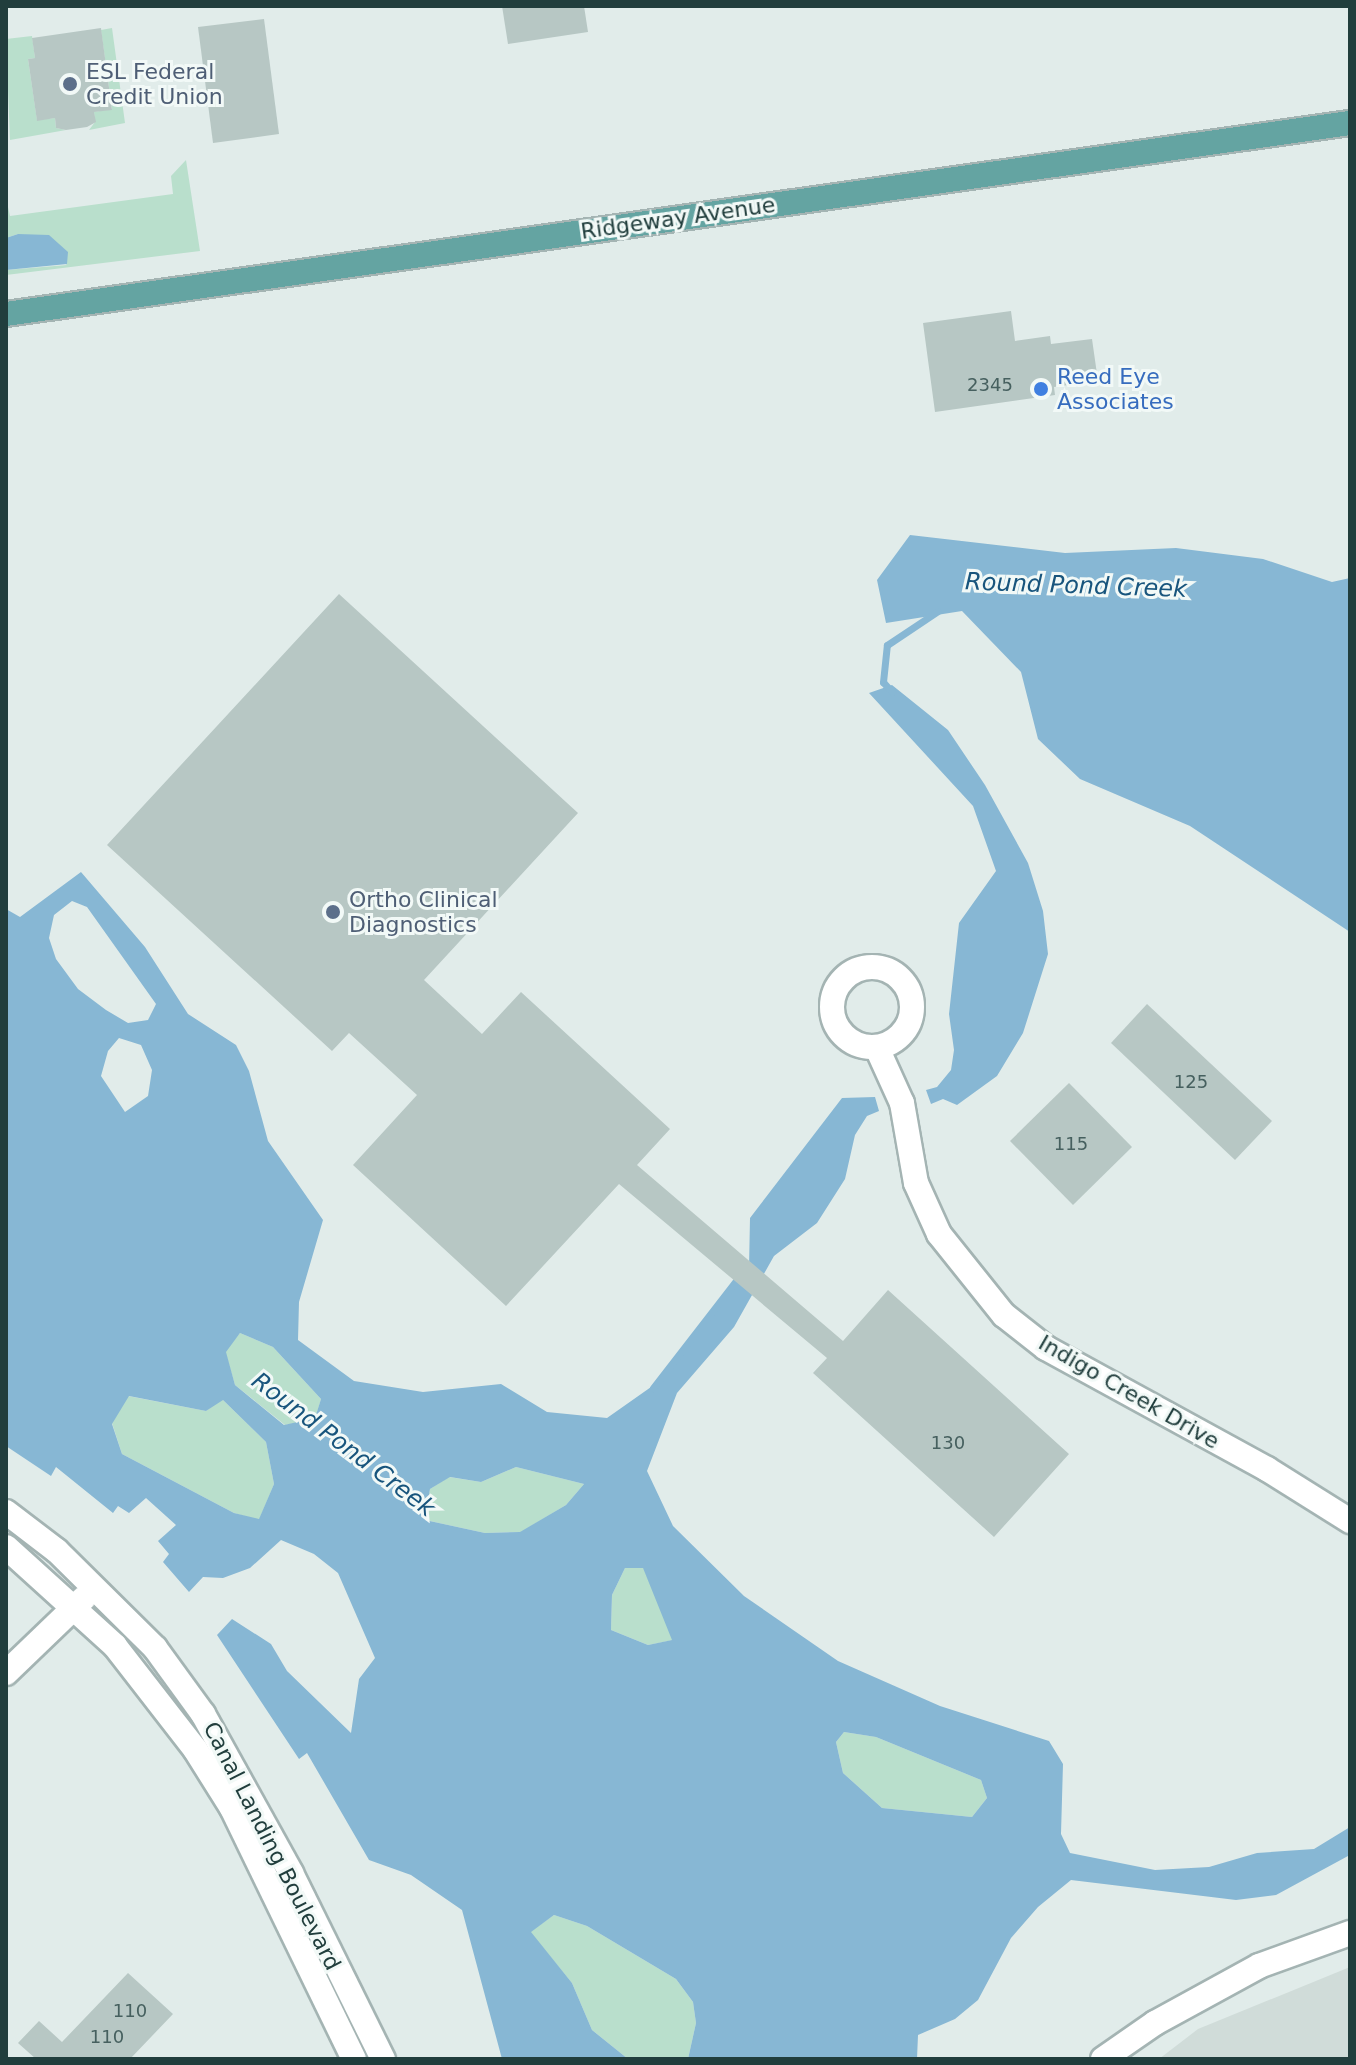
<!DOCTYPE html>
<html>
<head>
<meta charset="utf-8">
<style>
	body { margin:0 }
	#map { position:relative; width:1356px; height:2065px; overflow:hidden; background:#e1ecea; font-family:"DejaVu Sans",sans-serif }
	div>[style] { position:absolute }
	.built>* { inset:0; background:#d0dcd9 }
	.green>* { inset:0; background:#b9dfcc }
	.water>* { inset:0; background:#87b7d4 }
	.stream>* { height:7px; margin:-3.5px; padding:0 3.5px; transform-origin:3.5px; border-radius:3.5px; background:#87b7d4 }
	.building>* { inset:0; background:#b7c7c4 }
	.roads { filter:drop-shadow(2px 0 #a4b4b3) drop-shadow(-2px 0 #a4b4b3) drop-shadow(0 2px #a4b4b3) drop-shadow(0 -2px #a4b4b3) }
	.minor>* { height:24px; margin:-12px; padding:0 12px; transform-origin:12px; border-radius:12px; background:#fff }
	.minor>.ring { margin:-12px; padding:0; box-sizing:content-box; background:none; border:24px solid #fff; border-radius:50% }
	.major>* { height:24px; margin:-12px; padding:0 12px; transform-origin:12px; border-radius:12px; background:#64a4a2 }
	.dots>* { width:22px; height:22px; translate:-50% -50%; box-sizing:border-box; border:4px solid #f2f9f7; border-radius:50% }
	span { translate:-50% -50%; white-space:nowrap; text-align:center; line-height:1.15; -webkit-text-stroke:6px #f2f9f7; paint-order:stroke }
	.number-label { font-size:18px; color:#46605f }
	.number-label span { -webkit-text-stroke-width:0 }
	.service-label { font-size:22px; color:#4e5e75 }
	.left { translate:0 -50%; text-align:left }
	.street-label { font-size:22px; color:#213e3d }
	.shop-label { font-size:22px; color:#366cbe }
	.water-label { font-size:24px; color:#18557d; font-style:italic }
	.frame { position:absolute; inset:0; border:8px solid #213e3d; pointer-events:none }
</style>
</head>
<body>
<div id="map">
	<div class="built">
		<i style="clip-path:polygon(1350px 1967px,1350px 2059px,1159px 2059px,1198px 2029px)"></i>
	</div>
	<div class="green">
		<i style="clip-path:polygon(112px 28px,125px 123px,89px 130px,95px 122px,94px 112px,112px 109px,101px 30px)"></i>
		<i style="clip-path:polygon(32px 36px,35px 58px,28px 59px,37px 120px,55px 118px,56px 128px,66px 130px,10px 140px,6px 39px)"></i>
		<i style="clip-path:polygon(186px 160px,200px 251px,6px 275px,6px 270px,67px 265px,18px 234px,6px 238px,6px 198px,10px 216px,173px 194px,171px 176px)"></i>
		<i style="clip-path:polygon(240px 1333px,273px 1347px,321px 1399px,315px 1419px,285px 1425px,235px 1385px,225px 1351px)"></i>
		<i style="clip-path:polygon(128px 1396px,206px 1411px,222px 1399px,266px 1442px,274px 1484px,259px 1520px,234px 1513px,122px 1454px,112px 1423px)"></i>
		<i style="clip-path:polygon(516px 1467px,584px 1484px,566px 1505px,521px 1532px,485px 1533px,425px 1520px,430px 1489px,449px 1477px,481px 1482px)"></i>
		<i style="clip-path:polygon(643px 1567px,660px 1606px,673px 1640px,648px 1645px,611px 1630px,612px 1595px,625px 1568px)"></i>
		<i style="clip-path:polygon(844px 1732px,876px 1737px,981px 1780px,987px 1798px,972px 1817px,882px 1808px,843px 1773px,836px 1742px)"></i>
		<i style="clip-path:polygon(554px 1915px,587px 1926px,676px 1979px,693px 2002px,696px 2023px,688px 2059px,628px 2059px,592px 2030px,572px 1983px,530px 1932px)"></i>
	</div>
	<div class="water">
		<i style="clip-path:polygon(18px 234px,49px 235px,68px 252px,67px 264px,6px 270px,6px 238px)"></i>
		<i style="clip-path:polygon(910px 535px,1065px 553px,1176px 548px,1263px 559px,1332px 582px,1350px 578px,1350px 932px,1190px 826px,1080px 779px,1038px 739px,1021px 672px,962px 611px,886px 623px,877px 580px)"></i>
		<i style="clip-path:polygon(892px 685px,948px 730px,985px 785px,1028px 863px,1043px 911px,1048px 954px,1023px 1033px,997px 1076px,957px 1105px,943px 1099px,931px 1104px,926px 1090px,937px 1087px,951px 1070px,954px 1050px,949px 1014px,959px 923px,996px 871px,973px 806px,869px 693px)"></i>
		<i style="clip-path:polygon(evenodd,81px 872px,145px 947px,188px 1014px,236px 1045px,249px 1071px,268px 1141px,323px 1220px,299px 1302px,298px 1340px,354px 1381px,423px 1392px,501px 1384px,547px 1412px,607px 1418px,661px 1380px,749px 1268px,750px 1218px,842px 1098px,875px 1097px,879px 1111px,867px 1116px,855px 1135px,845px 1179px,817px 1223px,774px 1256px,734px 1327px,677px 1393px,647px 1471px,673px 1526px,744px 1596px,838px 1661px,940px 1706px,1049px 1741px,1063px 1764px,1061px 1834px,1070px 1853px,1155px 1870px,1209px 1867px,1257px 1853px,1314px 1849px,1350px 1827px,1348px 1856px,1276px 1895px,1236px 1900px,1071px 1880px,1038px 1907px,1011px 1938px,978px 2000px,955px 2019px,918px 2035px,917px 2059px,688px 2059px,696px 2023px,693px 2002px,676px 1979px,587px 1926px,554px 1915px,531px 1932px,572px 1983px,592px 2030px,628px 2059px,502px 2059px,462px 1910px,411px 1875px,369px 1860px,307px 1753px,299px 1759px,217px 1635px,232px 1619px,271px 1644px,287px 1671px,351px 1733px,359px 1679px,375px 1658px,338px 1573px,314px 1554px,281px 1540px,250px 1568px,223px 1578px,203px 1577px,189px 1592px,163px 1562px,169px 1554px,158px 1541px,176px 1525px,146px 1498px,129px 1513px,118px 1506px,113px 1513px,56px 1467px,51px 1476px,6px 1446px,6px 909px,20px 917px,81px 872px,72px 901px,87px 907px,156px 1004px,148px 1020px,128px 1023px,106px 1010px,78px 989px,56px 959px,49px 938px,54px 915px,72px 901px,81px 872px,119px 1038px,141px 1045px,152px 1070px,148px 1096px,125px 1112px,101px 1076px,108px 1051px,119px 1038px,81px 872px,240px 1333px,273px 1347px,321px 1399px,315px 1418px,284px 1425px,235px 1385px,226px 1352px,240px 1333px,81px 872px,129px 1396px,206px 1411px,223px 1400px,266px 1442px,274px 1484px,259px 1519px,234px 1513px,122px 1454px,112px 1424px,129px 1396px,81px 872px,516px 1467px,584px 1484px,566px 1505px,520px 1532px,485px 1533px,425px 1520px,430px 1489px,450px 1477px,481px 1482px,516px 1467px,81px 872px,625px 1568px,643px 1568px,672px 1640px,648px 1645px,611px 1630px,612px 1595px,625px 1568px,81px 872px,844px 1732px,876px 1737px,981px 1780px,987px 1798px,972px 1817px,882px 1808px,843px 1773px,836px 1742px,844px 1732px)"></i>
	</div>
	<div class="stream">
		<i style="left:892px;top:692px;width:13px;rotate:-132deg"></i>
		<i style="left:883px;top:682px;width:37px;rotate:-84deg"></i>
		<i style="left:887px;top:645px;width:61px;rotate:-33.7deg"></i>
		<i style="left:653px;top:1388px;width:144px;rotate:-52.3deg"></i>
	</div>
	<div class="building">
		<i style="clip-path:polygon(502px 6px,584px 6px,588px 32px,508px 44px)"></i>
		<i style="clip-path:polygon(264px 19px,279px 134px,213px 143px,198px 27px)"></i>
		<i style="clip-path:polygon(101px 28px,112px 110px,94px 112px,96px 122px,87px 127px,66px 130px,56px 128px,55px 118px,37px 121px,28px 59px,35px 58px,32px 38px)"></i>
		<i style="clip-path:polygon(1011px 311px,1015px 341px,1050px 336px,1051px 344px,1092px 339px,1098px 381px,1054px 387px,1055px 395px,935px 412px,923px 323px)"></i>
		<i style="clip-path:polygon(339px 594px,578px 813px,424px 980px,482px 1034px,521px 992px,670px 1129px,637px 1165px,843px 1341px,888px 1290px,1069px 1454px,994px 1537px,813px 1373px,827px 1358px,619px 1184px,506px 1306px,353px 1165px,417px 1095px,349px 1033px,332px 1051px,107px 845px)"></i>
		<i style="clip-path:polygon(1147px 1004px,1272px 1121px,1235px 1160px,1111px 1043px)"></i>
		<i style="clip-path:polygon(1069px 1083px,1132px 1147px,1073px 1205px,1010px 1141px)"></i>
		<i style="clip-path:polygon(128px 1973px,173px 2014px,130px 2059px,36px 2059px,18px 2043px,39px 2021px,62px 2042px)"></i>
	</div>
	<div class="roads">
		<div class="minor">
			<i class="ring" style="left:832px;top:967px;width:56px;height:56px"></i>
			<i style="left:877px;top:1048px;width:60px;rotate:65.6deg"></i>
			<i style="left:902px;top:1103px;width:81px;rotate:80.1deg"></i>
			<i style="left:916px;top:1183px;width:56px;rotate:65.7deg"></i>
			<i style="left:939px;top:1234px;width:104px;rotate:51.3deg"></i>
			<i style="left:1004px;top:1315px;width:53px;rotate:38.2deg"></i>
			<i style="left:1046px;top:1348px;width:252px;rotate:28.7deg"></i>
			<i style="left:1267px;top:1469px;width:98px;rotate:32.1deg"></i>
			<i style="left:6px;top:1512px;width:64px;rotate:37.4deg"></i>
			<i style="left:57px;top:1551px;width:138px;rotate:44.7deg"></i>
			<i style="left:155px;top:1648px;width:82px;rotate:54deg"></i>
			<i style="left:203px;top:1714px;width:182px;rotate:61deg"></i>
			<i style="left:291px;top:1873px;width:208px;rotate:63.7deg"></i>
			<i style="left:6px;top:1547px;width:147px;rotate:42.2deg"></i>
			<i style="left:115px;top:1646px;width:130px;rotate:52.2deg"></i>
			<i style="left:195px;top:1749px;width:70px;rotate:57.9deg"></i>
			<i style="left:232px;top:1808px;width:279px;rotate:64.1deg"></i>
			<i style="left:6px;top:1673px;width:108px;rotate:-43.9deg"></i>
			<i style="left:1103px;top:2059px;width:63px;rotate:-34.7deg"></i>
			<i style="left:1155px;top:2023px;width:119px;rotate:-28.7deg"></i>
			<i style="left:1259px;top:1966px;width:97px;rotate:-19.9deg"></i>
		</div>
		<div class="major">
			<i style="left:6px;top:314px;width:1358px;rotate:-8.09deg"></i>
		</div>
	</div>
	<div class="dots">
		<i style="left:70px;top:84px;background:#5c6f8a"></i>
		<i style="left:1041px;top:389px;background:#3f7fe0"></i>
		<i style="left:333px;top:912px;background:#5c6f8a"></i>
	</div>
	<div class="number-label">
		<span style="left:990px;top:385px">2345</span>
		<span style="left:1191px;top:1082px">125</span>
		<span style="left:1071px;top:1144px">115</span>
		<span style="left:948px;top:1443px">130</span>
		<span style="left:130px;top:2011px">110</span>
		<span style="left:107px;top:2037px">110</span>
	</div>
	<div class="service-label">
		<span class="left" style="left:86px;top:84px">ESL Federal<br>Credit Union</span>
		<span class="left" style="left:349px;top:912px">Ortho Clinical<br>Diagnostics</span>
	</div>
	<div class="street-label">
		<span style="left:678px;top:218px;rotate:-8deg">Ridgeway Avenue</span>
		<span style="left:1129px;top:1392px;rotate:30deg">Indigo Creek Drive</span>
		<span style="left:272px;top:1846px;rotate:63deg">Canal Landing Boulevard</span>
	</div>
	<div class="shop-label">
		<span class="left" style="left:1057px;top:389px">Reed Eye<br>Associates</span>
	</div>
	<div class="water-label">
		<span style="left:1076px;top:586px;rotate:2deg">Round Pond Creek</span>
		<span style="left:343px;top:1445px;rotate:37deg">Round Pond Creek</span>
	</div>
	<div class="frame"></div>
</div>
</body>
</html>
